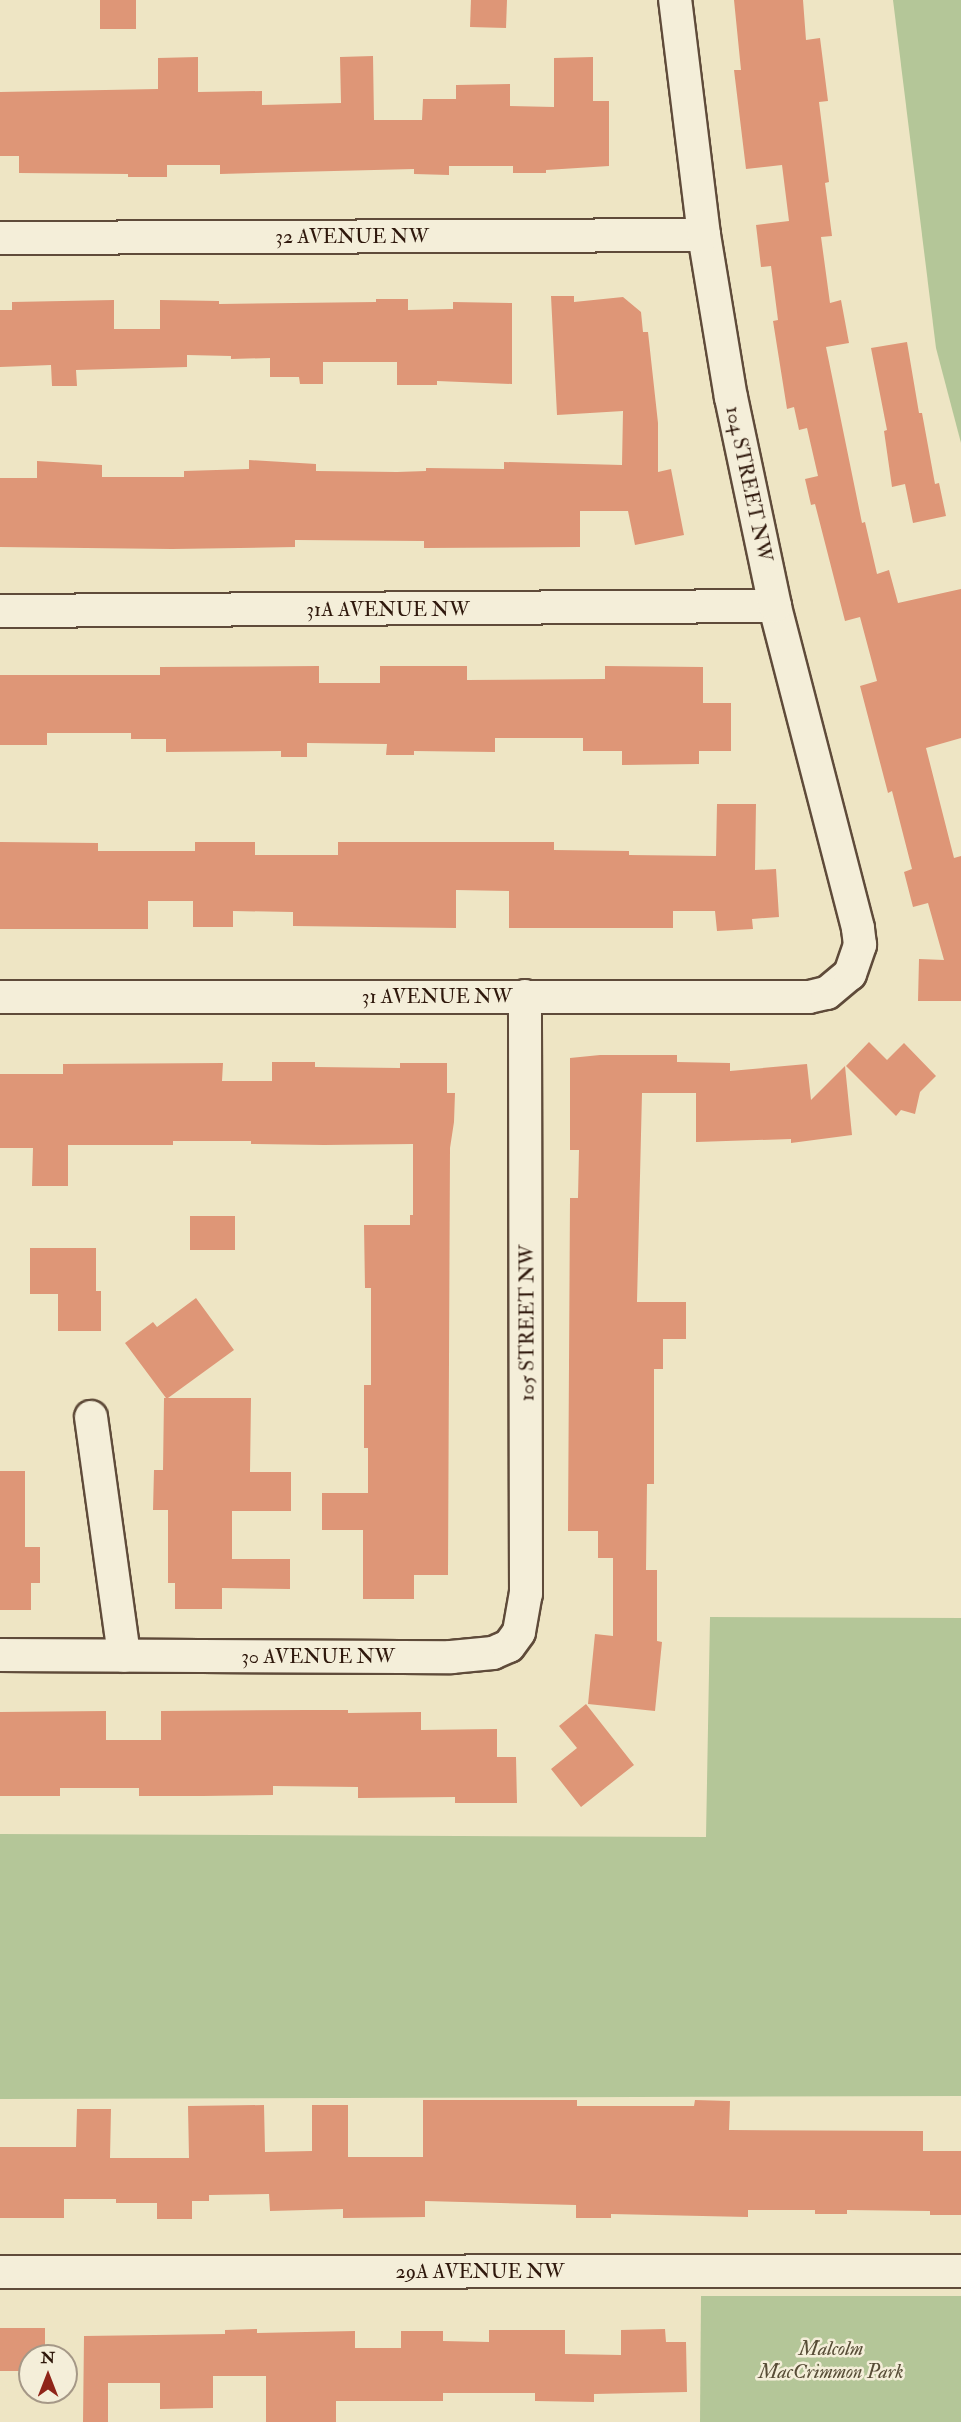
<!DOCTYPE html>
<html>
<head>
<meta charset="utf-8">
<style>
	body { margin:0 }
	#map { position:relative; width:961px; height:2422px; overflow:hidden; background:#eee5c4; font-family:"IM FELL Double Pica",serif }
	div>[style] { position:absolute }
	.green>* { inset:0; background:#b4c698 }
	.building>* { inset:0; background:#de9677 }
	.roads { filter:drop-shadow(2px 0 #5f4b3a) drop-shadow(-2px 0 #5f4b3a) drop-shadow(0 2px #5f4b3a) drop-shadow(0 -2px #5f4b3a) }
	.minor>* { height:32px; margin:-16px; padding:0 16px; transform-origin:16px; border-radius:16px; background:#f4eed9 }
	span { translate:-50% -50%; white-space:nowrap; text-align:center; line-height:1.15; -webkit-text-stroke:5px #f4eed9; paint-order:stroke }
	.street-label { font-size:20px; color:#2f180c }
	.park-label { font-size:20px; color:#574c36; font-style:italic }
	.north { position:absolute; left:18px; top:2344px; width:60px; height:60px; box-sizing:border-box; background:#f4eed9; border:2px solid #a59887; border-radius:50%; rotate:0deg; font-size:16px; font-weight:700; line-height:24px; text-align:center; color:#2f180c }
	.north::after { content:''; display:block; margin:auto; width:21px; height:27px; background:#8f2418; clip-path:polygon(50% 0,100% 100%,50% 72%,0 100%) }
</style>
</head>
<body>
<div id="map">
	<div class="green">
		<i style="clip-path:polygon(893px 0,961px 0,961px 443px,936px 348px)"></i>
		<i style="clip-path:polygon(710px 1617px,961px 1618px,961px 2096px,0 2099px,0 1834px,706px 1837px)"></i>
		<i style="clip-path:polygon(701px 2296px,961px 2296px,961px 2422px,700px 2422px)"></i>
	</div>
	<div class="building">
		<i style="clip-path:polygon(100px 0,136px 0,136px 29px,100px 29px)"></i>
		<i style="clip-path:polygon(471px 0,507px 0,506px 28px,470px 27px)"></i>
		<i style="clip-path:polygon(734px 0,803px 0,806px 40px,820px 38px,828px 101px,819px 102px,829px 182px,825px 183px,832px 236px,821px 237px,830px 303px,841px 300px,849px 343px,826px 347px,862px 523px,865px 522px,877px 574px,889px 570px,898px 603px,961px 589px,961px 738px,926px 748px,954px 858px,961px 856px,961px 1001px,918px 1001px,919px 959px,944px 960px,928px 903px,913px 907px,904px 872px,912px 869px,892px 791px,888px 793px,860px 686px,877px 681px,872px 662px,860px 617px,845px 621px,815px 504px,811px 505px,805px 479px,818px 476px,807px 428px,799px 430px,794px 407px,787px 409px,773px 321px,778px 320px,771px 266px,761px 267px,756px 225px,789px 221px,782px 165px,746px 169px,734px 70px,741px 70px)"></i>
		<i style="clip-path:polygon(373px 56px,374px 120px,422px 120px,423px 99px,456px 99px,456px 85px,510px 84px,510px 106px,554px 107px,554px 58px,593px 57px,593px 101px,609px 101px,609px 166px,546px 170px,546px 173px,513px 173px,513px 166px,449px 166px,449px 175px,414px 174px,414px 169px,220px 174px,220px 165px,167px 165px,167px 177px,128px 177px,128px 174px,19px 173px,19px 156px,0 156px,0 92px,158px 89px,158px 58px,198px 57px,198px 92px,262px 91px,262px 105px,341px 103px,340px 57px)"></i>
		<i style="clip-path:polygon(551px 296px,574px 296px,574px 302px,623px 297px,641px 312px,643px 332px,648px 332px,658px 423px,658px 472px,671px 469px,684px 535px,635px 545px,628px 511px,580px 511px,580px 547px,424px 548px,424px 541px,295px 540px,295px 547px,172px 549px,0 547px,0 478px,37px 478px,37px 461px,102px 465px,102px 477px,184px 477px,184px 471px,249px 469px,249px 460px,316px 464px,316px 471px,397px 472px,426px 471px,426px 468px,504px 469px,504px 462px,622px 465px,623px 411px,557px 415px)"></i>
		<i style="clip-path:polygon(376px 299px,408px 299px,408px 310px,453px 309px,453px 302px,512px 303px,512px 384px,437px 381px,437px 385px,397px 385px,397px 362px,323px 362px,323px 384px,300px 384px,299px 377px,270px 377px,270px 358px,231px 359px,231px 356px,187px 355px,187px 367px,76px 370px,77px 386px,52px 386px,51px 365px,0 367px,0 310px,12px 310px,12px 302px,114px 300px,114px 329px,160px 329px,160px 300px,219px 301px,219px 304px,376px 302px)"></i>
		<i style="clip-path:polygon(907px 342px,919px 413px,922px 413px,935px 484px,939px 483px,946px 516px,913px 523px,905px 484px,892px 487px,884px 431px,887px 430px,871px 348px)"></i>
		<i style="clip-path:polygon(319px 666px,319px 683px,380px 683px,380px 666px,467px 666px,467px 680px,605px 679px,605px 666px,703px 667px,703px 703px,731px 703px,731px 751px,699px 751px,699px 764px,622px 765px,622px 751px,583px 751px,583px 738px,495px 738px,495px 752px,414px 751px,414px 755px,386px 755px,387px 744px,307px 743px,307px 757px,281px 757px,281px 751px,166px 752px,166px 739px,131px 739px,131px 733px,47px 733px,47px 745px,0 745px,0 675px,160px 675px,160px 667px)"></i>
		<i style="clip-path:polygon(717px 804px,756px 804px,755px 870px,776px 869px,779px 917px,752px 919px,753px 929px,717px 931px,715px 911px,673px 911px,673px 928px,509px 928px,509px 891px,456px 890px,456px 928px,293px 926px,293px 912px,233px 911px,233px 927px,193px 927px,193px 901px,148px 901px,148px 929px,0 929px,0 842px,98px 843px,98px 851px,195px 851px,195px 842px,255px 842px,255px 855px,338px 855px,338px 842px,554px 842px,554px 850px,629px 851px,629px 855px,716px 856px)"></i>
		<i style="clip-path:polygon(869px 1042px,887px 1060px,904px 1043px,936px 1076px,920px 1092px,915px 1114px,901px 1110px,896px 1116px,846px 1066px)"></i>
		<i style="clip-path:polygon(600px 1055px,677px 1055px,677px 1062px,730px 1063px,730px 1071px,807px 1064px,811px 1100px,845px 1066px,852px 1135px,791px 1143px,791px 1139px,696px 1142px,696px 1093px,642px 1093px,637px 1302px,686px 1302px,686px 1339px,663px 1339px,663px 1369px,654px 1369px,654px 1484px,647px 1484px,646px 1570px,657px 1570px,657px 1641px,662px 1642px,655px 1711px,588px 1704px,595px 1634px,613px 1636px,613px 1558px,598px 1558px,598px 1531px,568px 1531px,570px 1198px,578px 1198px,579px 1150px,570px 1150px,570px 1058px)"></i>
		<i style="clip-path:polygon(272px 1062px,315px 1062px,315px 1067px,400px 1068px,400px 1063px,447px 1063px,447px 1093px,455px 1093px,454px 1122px,450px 1148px,448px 1575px,414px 1575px,414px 1599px,363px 1599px,363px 1530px,322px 1530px,322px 1493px,368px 1493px,368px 1448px,364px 1448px,364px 1385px,371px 1385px,371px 1288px,365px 1288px,364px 1225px,410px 1225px,410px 1215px,413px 1215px,413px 1144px,324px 1145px,251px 1144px,251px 1141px,173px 1141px,173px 1145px,68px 1145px,68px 1186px,32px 1186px,33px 1148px,0 1148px,0 1074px,63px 1074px,63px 1064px,223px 1063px,222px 1081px,272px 1081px)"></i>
		<i style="clip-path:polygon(190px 1216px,235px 1216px,235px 1250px,190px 1250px)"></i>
		<i style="clip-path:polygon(30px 1248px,96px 1248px,96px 1291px,101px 1291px,101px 1331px,58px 1331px,58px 1294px,30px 1294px)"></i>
		<i style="clip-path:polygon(196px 1298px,234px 1350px,168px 1398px,251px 1398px,250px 1472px,291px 1472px,291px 1511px,232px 1511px,232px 1559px,290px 1559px,290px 1589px,222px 1588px,222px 1609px,175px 1609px,175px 1583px,168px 1583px,168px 1510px,153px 1510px,154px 1470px,163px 1470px,164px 1398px,166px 1398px,125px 1343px,153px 1322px,157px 1327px)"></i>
		<i style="clip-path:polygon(0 1471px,25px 1471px,25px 1547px,40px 1547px,40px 1583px,31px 1583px,31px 1610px,0 1610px)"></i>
		<i style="clip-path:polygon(586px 1704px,634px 1765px,581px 1807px,551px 1769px,577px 1748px,559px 1726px)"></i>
		<i style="clip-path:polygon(308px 1710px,348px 1710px,348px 1713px,421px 1712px,421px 1730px,497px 1729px,497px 1757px,516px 1757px,517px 1803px,455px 1803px,455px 1797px,358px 1798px,358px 1787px,273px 1786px,273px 1795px,203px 1796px,139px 1796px,139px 1788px,60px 1788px,60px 1796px,0 1796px,0 1712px,106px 1711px,106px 1740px,161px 1740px,161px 1711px)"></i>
		<i style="clip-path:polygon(423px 2100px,577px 2100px,577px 2106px,694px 2106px,695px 2100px,730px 2101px,729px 2130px,923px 2131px,923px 2151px,961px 2151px,961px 2215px,930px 2215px,930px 2211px,847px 2210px,847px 2214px,815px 2214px,815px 2210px,748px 2210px,748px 2217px,611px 2214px,611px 2218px,576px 2218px,576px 2205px,425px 2201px,425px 2217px,343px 2218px,343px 2209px,270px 2211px,269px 2194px,209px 2195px,209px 2201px,192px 2201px,192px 2219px,157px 2219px,157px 2203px,116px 2203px,116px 2199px,64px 2199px,64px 2218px,0 2218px,0 2147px,76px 2147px,77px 2109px,111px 2109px,110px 2158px,189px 2158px,188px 2106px,264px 2105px,265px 2152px,312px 2151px,312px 2105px,348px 2105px,348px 2157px,423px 2157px)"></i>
		<i style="clip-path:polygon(0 2328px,45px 2328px,45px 2356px,30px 2356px,30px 2371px,0 2371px)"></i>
		<i style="clip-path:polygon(257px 2329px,257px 2333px,355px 2331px,355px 2348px,401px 2348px,401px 2331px,443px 2331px,443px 2341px,489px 2342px,489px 2330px,565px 2330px,565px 2354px,621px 2355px,621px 2330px,665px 2329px,666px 2342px,686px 2342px,687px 2392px,594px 2394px,594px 2402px,535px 2401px,535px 2393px,443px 2393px,443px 2401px,336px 2401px,336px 2422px,266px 2422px,266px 2376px,213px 2376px,213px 2408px,160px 2409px,160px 2383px,108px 2383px,108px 2422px,83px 2422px,84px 2336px,225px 2334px,225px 2330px)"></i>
	</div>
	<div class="roads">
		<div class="minor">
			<i style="left:0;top:238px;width:704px;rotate:-0.24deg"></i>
			<i style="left:0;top:611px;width:775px;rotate:-0.37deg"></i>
			<i style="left:0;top:997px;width:809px"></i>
			<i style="left:809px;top:997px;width:18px;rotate:-13deg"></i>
			<i style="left:827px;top:993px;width:30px;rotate:-40deg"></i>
			<i style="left:850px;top:974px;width:31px;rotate:-71deg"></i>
			<i style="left:860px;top:945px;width:17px;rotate:-97deg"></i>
			<i style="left:858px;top:928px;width:333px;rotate:-104.5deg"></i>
			<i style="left:775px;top:606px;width:213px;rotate:-101.9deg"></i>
			<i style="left:731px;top:398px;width:165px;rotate:-99.4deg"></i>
			<i style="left:704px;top:235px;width:237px;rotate:-97deg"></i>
			<i style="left:91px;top:1417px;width:241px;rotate:82.1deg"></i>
			<i style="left:0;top:1655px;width:451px;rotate:0.3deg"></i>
			<i style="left:451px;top:1657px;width:42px;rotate:-5.4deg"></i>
			<i style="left:493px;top:1653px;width:17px;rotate:-24deg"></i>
			<i style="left:509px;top:1646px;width:17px;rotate:-54deg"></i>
			<i style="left:519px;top:1632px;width:39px;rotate:-80deg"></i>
			<i style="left:526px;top:1594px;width:598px;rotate:-90.1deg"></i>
			<i style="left:0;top:2272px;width:961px;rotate:-0.06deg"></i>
		</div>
	</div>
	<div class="street-label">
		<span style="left:352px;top:236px">32 AVENUE NW</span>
		<span style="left:749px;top:484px;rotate:78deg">104 STREET NW</span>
		<span style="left:388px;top:609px">31A AVENUE NW</span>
		<span style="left:437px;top:996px">31 AVENUE NW</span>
		<span style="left:527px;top:1323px;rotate:-90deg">105 STREET NW</span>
		<span style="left:318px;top:1656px">30 AVENUE NW</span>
		<span style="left:480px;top:2271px">29A AVENUE NW</span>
	</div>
	<div class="park-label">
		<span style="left:831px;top:2360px">Malcolm<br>MacCrimmon Park</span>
	</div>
	<div class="north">N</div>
</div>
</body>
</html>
